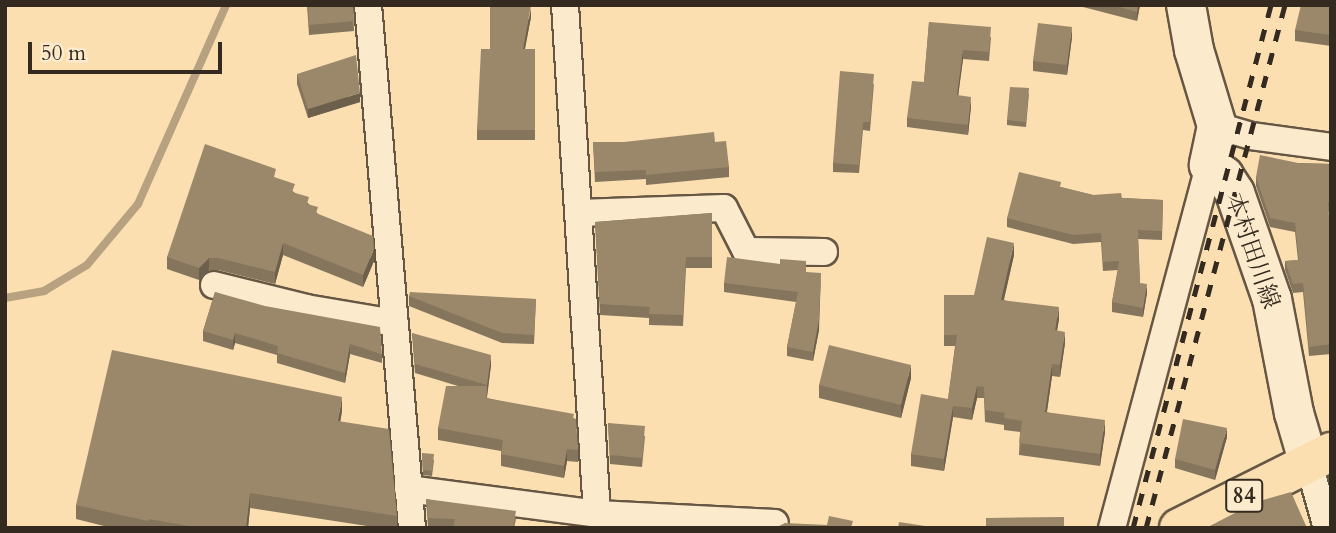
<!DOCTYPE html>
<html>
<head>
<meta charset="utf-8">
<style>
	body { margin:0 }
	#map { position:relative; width:1336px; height:533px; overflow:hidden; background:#fbdfb1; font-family:Cardo,"Noto Serif JP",serif }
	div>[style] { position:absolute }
	.stream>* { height:8px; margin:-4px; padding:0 4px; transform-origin:4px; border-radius:4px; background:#b7a180 }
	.roads { filter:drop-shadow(2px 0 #665744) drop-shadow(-2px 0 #665744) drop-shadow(0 2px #665744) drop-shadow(0 -2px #665744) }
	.street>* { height:26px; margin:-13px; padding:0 13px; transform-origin:13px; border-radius:13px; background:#fceacc }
	.secondary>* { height:38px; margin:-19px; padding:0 19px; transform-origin:19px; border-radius:19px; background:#fceacc }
	.primary>* { height:38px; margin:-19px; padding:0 19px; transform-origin:19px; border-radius:19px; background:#fbdfb1 }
	.rail>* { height:5px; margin-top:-2.5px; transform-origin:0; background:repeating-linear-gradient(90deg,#342a20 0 12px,transparent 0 24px) }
	.wall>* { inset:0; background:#85755c }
	.shaded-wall>* { inset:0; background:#6c5f4b }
	.building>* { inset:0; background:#9b886b }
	span { translate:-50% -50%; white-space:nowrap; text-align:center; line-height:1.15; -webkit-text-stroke:5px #fceacc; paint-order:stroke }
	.shield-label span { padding:2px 5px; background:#fceacc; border:2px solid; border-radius:5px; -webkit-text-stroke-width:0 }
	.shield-label { font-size:23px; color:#342a20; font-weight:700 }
	.street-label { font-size:24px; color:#342a20 }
	.frame { position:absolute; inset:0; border:7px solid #342a20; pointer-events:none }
	.scale { position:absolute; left:28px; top:42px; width:194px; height:32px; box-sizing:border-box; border:4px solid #342a20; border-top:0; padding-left:9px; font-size:21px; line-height:24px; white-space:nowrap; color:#342a20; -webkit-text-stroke:5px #fceacc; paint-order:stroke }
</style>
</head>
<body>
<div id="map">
	<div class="stream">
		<i style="left:5px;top:298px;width:40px;rotate:-10deg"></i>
		<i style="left:44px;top:291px;width:50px;rotate:-31.2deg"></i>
		<i style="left:87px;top:265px;width:80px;rotate:-50.1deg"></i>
		<i style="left:138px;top:204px;width:218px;rotate:-66.1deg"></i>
	</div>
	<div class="roads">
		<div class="street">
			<i style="left:368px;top:5px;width:525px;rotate:85.19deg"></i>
			<i style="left:565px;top:5px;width:510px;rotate:86.4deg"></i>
			<i style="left:1217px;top:126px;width:35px;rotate:16deg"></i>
			<i style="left:1251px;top:136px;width:81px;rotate:7.8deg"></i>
			<i style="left:578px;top:213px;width:146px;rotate:-2deg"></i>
			<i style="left:724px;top:208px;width:48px;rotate:62.9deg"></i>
			<i style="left:746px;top:251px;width:78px;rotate:0.7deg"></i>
			<i style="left:214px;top:285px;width:95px;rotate:14deg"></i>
			<i style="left:306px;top:308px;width:90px;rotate:9.6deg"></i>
			<i style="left:1309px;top:464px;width:66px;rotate:74.3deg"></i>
			<i style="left:408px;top:489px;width:191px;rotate:7.5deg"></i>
			<i style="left:597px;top:514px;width:178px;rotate:2.9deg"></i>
			<i style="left:1112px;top:528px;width:376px;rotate:-75deg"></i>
		</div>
		<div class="secondary">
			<i style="left:1186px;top:5px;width:46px;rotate:79.9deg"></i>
			<i style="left:1194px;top:50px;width:79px;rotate:73.2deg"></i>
			<i style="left:1217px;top:126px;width:40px;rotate:102deg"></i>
			<i style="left:1209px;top:165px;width:19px;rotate:36deg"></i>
			<i style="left:1224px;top:176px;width:20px;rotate:57deg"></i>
			<i style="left:1235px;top:193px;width:112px;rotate:70.8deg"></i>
			<i style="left:1272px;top:299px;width:116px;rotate:79.1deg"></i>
			<i style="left:1294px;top:413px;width:53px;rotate:73.6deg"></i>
		</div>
		<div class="primary">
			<i style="left:1179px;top:528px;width:170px;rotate:-26.6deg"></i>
		</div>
	</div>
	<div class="rail">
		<i style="left:1133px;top:528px;width:541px;rotate:-75.22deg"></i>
		<i style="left:1146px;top:528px;width:541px;rotate:-75.12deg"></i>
	</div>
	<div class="wall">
		<i style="clip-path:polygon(307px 5px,353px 5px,354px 31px,309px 35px)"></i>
		<i style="clip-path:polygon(1083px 5px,1140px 5px,1137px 21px,1083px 7px)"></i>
		<i style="clip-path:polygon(1331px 5px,1331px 46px,1295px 41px,1295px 30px)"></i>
		<i style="clip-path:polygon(531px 17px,525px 49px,535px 49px,535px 140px,477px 140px,477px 130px,490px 49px)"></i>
		<i style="clip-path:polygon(929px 22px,991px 37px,989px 61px,963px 59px,958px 95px,971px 106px,968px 135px,907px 127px,907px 118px,924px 82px)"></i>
		<i style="clip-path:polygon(1072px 37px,1067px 75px,1033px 71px,1033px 61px)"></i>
		<i style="clip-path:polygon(297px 74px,360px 102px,308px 118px,297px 84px)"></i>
		<i style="clip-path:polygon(874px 83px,870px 131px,863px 130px,859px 173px,833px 172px,833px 163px)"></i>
		<i style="clip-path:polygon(1029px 93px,1026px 127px,1007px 125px,1007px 120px)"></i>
		<i style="clip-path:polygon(593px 142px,715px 142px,729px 167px,729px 177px,646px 185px,646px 179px,595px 182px)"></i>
		<i style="clip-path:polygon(1298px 163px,1331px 164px,1331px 212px,1328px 212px,1331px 244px,1331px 354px,1309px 356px,1303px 292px,1293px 293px,1285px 270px,1285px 261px,1298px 260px,1295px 232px,1270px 227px,1256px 186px,1256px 177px)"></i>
		<i style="clip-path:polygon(276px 178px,309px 204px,318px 214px,374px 261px,363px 287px,283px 255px,275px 284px,218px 270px,209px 270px,199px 280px,167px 269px,167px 257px)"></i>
		<i style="clip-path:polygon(1061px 187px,1093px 195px,1122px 198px,1163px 200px,1162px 240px,1138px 239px,1140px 283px,1147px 293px,1143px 317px,1112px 312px,1112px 302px,1118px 270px,1103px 271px,1101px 242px,1073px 244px,1007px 227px,1007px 218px)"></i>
		<i style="clip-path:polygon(712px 213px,712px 268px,686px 268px,683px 326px,649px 325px,649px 318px,600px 315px,595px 222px)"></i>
		<i style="clip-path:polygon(1014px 255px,1004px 300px,1059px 319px,1057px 331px,1065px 343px,1060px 377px,1052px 376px,1047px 412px,1105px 432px,1100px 466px,1019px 455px,1020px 432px,1004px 430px,1004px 425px,985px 422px,984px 398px,977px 398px,972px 420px,953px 417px,944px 471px,911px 466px,911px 454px,948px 399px,955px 346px,944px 346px,944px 295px,974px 295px)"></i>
		<i style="clip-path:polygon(806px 272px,819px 330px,813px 361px,787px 356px,787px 347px,796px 302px,724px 292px,724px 283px)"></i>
		<i style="clip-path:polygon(215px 292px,382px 354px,382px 363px,350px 354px,345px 383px,277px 363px,277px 355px,235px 343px,233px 350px,203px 341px,203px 331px)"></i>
		<i style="clip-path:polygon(409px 296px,536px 299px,534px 344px,502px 343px,409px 306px)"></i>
		<i style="clip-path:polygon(412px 333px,491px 365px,487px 398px,574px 418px,578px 450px,578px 462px,567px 461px,564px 478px,501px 466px,501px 451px,438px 440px,438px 428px,458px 386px,415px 373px)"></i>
		<i style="clip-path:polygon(911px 378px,901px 418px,819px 398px,819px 385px)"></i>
		<i style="clip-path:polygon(342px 411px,340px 421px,397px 516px,397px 528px,380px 528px,250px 508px,248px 528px,112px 528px,76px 519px,76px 505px)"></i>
		<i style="clip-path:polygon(608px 423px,645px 436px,642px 467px,610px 464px)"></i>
		<i style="clip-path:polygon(1227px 437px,1215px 480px,1175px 468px,1175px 459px)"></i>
		<i style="clip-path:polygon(422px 453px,434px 460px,432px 476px,423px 475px)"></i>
		<i style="clip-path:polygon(426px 499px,516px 519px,514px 528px,428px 527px)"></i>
	</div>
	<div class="shaded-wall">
		<i style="clip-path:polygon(1138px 5px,1140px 5px,1137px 21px,1137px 12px)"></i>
		<i style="clip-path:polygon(531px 8px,531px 17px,523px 58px,523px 49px)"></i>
		<i style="clip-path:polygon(1072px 27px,1072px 37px,1067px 75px,1067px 65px)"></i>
		<i style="clip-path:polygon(963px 50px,963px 59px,957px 105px,957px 95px)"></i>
		<i style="clip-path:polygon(360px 93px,360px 102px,308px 118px,308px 109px)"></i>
		<i style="clip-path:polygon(971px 97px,971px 106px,968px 135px,968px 125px)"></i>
		<i style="clip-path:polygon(283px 243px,283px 255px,275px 284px,275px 272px)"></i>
		<i style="clip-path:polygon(1014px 243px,1014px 255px,1001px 311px,1001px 300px)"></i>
		<i style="clip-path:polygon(374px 249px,374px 261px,363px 287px,363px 275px)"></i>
		<i style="clip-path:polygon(209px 258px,209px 270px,199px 280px,199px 268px)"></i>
		<i style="clip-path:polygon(821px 273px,819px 330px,813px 361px,813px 352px)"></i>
		<i style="clip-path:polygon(1147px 284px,1147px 293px,1143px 317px,1143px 308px)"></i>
		<i style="clip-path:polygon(1059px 307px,1059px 319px,1055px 342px,1055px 330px)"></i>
		<i style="clip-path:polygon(1065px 332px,1065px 343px,1060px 377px,1060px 365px)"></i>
		<i style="clip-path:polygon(235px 333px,235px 343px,233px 350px,233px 340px)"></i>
		<i style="clip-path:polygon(350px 344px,350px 354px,345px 383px,345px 373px)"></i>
		<i style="clip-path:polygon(491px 355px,491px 365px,487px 395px,487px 385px)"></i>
		<i style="clip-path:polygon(1052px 364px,1052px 376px,1045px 424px,1045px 412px)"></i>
		<i style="clip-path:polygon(911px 365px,911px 378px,901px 418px,901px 405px)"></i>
		<i style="clip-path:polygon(977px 386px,977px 398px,972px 420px,972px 408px)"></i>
		<i style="clip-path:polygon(342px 397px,342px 411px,338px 436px,338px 421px)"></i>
		<i style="clip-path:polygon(953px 406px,953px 417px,944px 471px,944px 459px)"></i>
		<i style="clip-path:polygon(1105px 420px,1105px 432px,1100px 466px,1100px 454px)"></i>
		<i style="clip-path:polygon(1227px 428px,1227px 437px,1215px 480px,1215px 470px)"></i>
		<i style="clip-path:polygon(567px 449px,567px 461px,564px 478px,564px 466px)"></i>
		<i style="clip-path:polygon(250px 493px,250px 508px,248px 528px,246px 528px)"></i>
	</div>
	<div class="building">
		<i style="clip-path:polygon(308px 5px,353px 5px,354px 21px,309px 25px)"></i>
		<i style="clip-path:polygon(490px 5px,531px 5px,523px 49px,535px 49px,535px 130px,477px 130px,481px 49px,490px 49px)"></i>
		<i style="clip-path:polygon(1112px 5px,1138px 5px,1137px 12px)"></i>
		<i style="clip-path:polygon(1301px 5px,1331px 5px,1331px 35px,1295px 30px)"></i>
		<i style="clip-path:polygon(929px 22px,991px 27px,989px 52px,963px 50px,957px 95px,971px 97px,968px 125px,907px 118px,912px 81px,924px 82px)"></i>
		<i style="clip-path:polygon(1038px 23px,1072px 27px,1067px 65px,1033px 61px)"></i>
		<i style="clip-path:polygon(356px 55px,360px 93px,308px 109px,297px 74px)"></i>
		<i style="clip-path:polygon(840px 71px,874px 74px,870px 122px,863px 122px,859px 165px,833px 163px)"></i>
		<i style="clip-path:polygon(1010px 87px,1029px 88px,1026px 122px,1007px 120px)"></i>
		<i style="clip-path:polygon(714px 132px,715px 142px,726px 141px,729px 167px,646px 175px,646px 170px,595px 172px,593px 142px,624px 142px)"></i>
		<i style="clip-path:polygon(205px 144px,276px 169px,274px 177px,295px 184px,292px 192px,309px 197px,307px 204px,318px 207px,316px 213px,373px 236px,374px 249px,363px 275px,283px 243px,275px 272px,218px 258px,209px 258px,199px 268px,167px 257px)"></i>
		<i style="clip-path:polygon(1260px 155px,1298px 163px,1331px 164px,1331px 202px,1328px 202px,1331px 244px,1331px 344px,1309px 347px,1303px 283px,1293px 284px,1285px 261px,1299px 260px,1295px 223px,1270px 218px,1256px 177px)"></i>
		<i style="clip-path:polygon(1019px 172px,1061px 182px,1060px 187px,1093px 195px,1121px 193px,1122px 198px,1163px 200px,1162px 231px,1138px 230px,1140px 283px,1147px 284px,1143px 308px,1112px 302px,1119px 261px,1103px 262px,1101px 233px,1073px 235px,1007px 218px)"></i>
		<i style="clip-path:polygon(712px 213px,712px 257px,686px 257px,683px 315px,649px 314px,650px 307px,600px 304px,595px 222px)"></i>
		<i style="clip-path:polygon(987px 237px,1014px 243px,1001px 300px,1059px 307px,1055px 330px,1065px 332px,1060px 365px,1052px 364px,1045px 412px,1105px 420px,1100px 454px,1019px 443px,1022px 421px,1004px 418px,1005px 413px,985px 410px,984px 387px,977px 386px,972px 408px,953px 406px,944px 459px,911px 454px,921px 394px,948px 399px,957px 335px,944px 335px,944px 295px,974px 295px)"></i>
		<i style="clip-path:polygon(727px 257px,780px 264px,780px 259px,806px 261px,806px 272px,821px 273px,819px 320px,813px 352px,787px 347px,798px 292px,724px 283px)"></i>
		<i style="clip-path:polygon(215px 292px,265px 306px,380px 327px,382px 354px,350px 344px,345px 373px,277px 353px,278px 346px,235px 333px,233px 340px,203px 331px)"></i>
		<i style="clip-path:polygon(410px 292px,536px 299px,534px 335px,502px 333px,409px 296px)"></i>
		<i style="clip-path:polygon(412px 333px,491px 355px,487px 385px,415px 364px)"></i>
		<i style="clip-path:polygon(829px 345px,911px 365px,901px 405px,819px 385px)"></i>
		<i style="clip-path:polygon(112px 350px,342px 397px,338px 421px,389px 429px,397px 516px,250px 493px,246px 528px,200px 528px,149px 519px,148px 521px,76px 505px)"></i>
		<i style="clip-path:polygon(446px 386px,487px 386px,486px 398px,574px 414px,573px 418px,576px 419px,578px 450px,567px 449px,564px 466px,501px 454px,503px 440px,438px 428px)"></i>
		<i style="clip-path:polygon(1183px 419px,1227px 428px,1215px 470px,1175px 459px)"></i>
		<i style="clip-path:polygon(608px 423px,645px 426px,642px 458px,610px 455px)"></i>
		<i style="clip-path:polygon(422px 453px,434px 454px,432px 471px,423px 470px)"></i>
		<i style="clip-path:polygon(1291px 492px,1307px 528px,1206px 528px,1256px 502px)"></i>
		<i style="clip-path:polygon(426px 499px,516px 511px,513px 528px,453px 528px,455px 519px,428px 518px)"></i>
		<i style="clip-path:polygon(829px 516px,853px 521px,851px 528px,852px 528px,763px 528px,775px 528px,785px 523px,827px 525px)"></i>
		<i style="clip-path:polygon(1064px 517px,1064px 528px,986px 528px,986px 518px)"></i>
		<i style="clip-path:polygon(899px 522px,938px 528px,898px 528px)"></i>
	</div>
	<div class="shield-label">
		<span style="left:1244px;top:496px">84</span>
	</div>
	<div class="street-label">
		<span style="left:1252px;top:251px;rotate:71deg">本村田川線</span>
	</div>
	<div class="frame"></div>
	<div class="scale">50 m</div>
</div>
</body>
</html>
